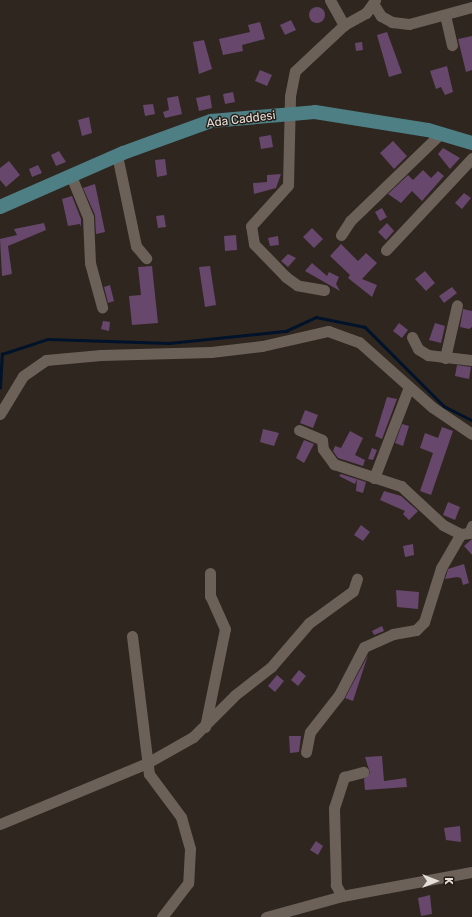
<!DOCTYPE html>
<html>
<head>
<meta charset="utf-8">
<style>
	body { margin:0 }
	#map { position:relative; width:472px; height:917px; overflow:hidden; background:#2f261f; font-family:Rubik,sans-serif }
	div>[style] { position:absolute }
	.stream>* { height:2.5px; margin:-1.25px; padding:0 1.25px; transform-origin:1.25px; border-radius:1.25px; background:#00132a }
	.building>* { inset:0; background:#67476c }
	.round { border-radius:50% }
	.minor>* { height:11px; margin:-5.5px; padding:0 5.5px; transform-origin:5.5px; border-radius:5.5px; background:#6c6159 }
	.major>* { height:14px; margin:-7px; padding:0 7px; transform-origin:7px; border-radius:7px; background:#4e7f85 }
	span { translate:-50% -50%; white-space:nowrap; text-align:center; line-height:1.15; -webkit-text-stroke:3px #251c16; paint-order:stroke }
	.street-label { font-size:12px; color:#e5dfda }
	.north { position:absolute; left:416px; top:861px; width:40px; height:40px; -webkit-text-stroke:3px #251c16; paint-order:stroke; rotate:90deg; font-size:11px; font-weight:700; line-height:16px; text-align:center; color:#e5dfda }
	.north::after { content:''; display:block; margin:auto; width:14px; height:18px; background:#e5dfda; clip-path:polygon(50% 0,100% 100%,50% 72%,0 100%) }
</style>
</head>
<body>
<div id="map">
	<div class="stream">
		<i style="left:0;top:388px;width:34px;rotate:-87deg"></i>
		<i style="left:2px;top:354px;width:48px;rotate:-18.1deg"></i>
		<i style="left:48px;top:339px;width:121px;rotate:1.9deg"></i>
		<i style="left:169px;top:343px;width:118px;rotate:-5.9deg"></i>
		<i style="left:286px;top:331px;width:33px;rotate:-25deg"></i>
		<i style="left:316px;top:317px;width:50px;rotate:11.5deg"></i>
		<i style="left:365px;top:327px;width:112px;rotate:45deg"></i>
		<i style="left:444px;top:406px;width:31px;rotate:27deg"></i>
	</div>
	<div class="building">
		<i class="round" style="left:309px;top:7px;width:16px;height:16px"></i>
		<i style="clip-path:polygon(291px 20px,296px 30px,285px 35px,280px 25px)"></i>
		<i style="clip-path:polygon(260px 22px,265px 39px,242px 45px,243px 51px,223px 55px,219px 39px,250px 32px,248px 25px)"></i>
		<i style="clip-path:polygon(387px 32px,402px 73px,389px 77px,377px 35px)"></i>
		<i style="clip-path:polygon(472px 36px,472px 70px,466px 72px,458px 39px)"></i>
		<i style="clip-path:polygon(204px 40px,212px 69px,199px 74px,193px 42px)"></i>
		<i style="clip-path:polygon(362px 42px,363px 50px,356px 51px,355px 43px)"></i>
		<i style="clip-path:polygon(447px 66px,453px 92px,445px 95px,441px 87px,436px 89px,430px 71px)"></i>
		<i style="clip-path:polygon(260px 70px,272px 75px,267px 86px,255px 81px)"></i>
		<i style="clip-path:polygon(233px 92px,235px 102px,225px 104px,223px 94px)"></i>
		<i style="clip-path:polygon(210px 95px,212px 108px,199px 111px,196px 98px)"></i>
		<i style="clip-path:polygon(178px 96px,182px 114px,165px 118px,163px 112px,169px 110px,167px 98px)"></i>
		<i style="clip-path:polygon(153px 104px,155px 114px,145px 116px,143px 105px)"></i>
		<i style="clip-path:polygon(89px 117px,92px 133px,82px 136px,78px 120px)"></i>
		<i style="clip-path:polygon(271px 135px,273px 147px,261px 149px,259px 137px)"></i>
		<i style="clip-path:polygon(393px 141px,407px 156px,394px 169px,380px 153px)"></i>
		<i style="clip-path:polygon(443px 148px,460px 158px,450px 169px,438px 154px)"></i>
		<i style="clip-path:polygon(59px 151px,66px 162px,56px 166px,51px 155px)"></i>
		<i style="clip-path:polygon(165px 159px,167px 175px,157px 177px,155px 160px)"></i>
		<i style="clip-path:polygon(9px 161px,20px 175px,6px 187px,0 180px,0 168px)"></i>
		<i style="clip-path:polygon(38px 165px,42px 173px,32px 177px,29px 169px)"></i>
		<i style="clip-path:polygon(423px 170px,431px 178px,438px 171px,444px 176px,422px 201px,412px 191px,401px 203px,388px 194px,408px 175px,413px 180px)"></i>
		<i style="clip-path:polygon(281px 174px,276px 188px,254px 194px,253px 183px,267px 182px,267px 175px)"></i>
		<i style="clip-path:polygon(95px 184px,105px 232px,96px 234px,95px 215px,83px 188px)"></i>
		<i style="clip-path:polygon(464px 193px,471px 198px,462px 209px,455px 203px)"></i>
		<i style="clip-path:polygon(72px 196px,81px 219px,81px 227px,80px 224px,68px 226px,62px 199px)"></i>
		<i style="clip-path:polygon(382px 208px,387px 217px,380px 221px,375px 212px)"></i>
		<i style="clip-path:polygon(164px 215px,166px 227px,158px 228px,156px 216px)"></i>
		<i style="clip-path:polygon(44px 223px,46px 230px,8px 246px,12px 274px,2px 276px,0 239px,17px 235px,14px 229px)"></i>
		<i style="clip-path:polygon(387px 223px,394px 231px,386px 240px,378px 232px)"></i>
		<i style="clip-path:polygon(312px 228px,323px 239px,314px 248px,303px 237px)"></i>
		<i style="clip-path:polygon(236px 235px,237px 250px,225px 251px,224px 236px)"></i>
		<i style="clip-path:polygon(278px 236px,279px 245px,270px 246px,268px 238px)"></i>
		<i style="clip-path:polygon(341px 244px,358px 261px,366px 253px,377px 263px,362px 279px,377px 285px,372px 297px,348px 278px,350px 275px,330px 256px)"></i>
		<i style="clip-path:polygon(288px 254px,296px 258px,288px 267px,281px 261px)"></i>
		<i style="clip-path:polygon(312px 263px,327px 276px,329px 272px,339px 277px,336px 284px,340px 291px,305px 271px)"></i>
		<i style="clip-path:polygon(152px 266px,158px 323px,132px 325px,129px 296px,141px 295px,138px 267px)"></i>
		<i style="clip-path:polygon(210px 266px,216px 305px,205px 307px,199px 267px)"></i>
		<i style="clip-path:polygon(425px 271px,435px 283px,426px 291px,415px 279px)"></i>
		<i style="clip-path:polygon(110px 285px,114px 301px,108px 303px,104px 287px)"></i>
		<i style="clip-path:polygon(452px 287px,457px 293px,444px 303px,439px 296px)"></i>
		<i style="clip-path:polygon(463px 309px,472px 311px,472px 327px,469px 329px,460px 327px)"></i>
		<i style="clip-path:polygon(103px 321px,110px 322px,109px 331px,101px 329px)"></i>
		<i style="clip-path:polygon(399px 323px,408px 330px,402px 338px,393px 331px)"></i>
		<i style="clip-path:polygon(435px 323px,445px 326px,441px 343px,429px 340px)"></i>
		<i style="clip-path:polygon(457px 365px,471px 367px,469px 379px,455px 376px)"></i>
		<i style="clip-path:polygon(387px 397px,397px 399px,382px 439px,375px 436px)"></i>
		<i style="clip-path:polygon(305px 410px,318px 415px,313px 428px,300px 423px)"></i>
		<i style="clip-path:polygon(402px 424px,409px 426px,403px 446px,395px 443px)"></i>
		<i style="clip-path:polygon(442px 427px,453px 431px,431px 495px,420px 491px,433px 453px,420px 448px,425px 433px,438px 438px)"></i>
		<i style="clip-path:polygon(263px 429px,279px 433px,274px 446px,260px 442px)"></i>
		<i style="clip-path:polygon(350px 431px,363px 438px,355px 455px,365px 460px,363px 466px,338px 458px,333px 451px,335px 446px,341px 448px)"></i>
		<i style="clip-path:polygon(304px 440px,314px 444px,304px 463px,296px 458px)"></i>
		<i style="clip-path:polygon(372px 448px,377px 450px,373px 460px,368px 459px)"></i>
		<i style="clip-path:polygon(341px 474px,366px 482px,363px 493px,356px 491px,357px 479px,355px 484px,339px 476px)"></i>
		<i style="clip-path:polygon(384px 491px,401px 496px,418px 511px,409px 520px,403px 514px,405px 511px,380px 500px)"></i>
		<i style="clip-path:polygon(448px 502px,460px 507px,455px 520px,443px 515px)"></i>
		<i style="clip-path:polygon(361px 525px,370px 532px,363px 541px,354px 535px)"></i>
		<i style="clip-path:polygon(472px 539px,472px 555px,464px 546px)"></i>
		<i style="clip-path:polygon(413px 544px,414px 555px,405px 557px,403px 546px)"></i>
		<i style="clip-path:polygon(464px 564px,469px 583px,463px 585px,461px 578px,457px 577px,445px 579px,448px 569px)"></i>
		<i style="clip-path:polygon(396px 590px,419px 592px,418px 609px,397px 607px)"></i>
		<i style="clip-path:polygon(382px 626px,384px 631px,374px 635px,372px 631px)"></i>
		<i style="clip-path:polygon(368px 655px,353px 701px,345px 698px)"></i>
		<i style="clip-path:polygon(299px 670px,306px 676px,298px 686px,291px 680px)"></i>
		<i style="clip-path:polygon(277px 675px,284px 681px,275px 692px,268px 686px)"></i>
		<i style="clip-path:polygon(289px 736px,301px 736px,299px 752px,290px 753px)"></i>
		<i style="clip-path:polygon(382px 756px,384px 781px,406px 778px,407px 787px,365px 790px,364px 779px,370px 773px,365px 757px)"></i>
		<i style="clip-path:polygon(460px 826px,461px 842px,446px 840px,444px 828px)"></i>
		<i style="clip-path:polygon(316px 841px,323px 846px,318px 855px,310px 850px)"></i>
		<i style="clip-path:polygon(430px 895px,432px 914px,421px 916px,418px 898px)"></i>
	</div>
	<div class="minor">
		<i style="left:330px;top:0;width:29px;rotate:61deg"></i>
		<i style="left:374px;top:5px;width:13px;rotate:58deg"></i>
		<i style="left:381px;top:16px;width:13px;rotate:29deg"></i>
		<i style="left:392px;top:22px;width:17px;rotate:7deg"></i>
		<i style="left:409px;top:24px;width:65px;rotate:-15.1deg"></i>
		<i style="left:445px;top:15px;width:31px;rotate:77deg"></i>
		<i style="left:117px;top:155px;width:93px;rotate:78.2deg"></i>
		<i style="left:136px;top:246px;width:16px;rotate:50deg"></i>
		<i style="left:71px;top:176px;width:44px;rotate:67.5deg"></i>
		<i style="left:88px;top:217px;width:46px;rotate:87.5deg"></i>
		<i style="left:90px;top:263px;width:46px;rotate:74.7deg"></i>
		<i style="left:341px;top:235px;width:17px;rotate:-57deg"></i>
		<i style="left:350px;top:221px;width:125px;rotate:-44deg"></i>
		<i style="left:386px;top:250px;width:126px;rotate:-46.9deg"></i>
		<i style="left:324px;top:290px;width:27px;rotate:-170deg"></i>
		<i style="left:297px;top:285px;width:14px;rotate:-144deg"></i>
		<i style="left:286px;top:277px;width:46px;rotate:-134.1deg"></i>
		<i style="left:254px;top:244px;width:18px;rotate:-99deg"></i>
		<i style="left:251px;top:226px;width:55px;rotate:-47.9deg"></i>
		<i style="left:288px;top:185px;width:89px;rotate:-88.7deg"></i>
		<i style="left:290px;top:96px;width:25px;rotate:-79deg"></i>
		<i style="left:295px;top:71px;width:67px;rotate:-43.2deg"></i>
		<i style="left:344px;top:25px;width:25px;rotate:-29deg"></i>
		<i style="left:366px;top:13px;width:16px;rotate:-55deg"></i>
		<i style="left:412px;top:337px;width:13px;rotate:63deg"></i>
		<i style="left:418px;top:349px;width:12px;rotate:31deg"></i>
		<i style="left:428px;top:355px;width:44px;rotate:6.5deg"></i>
		<i style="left:445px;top:358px;width:54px;rotate:-77.2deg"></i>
		<i style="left:0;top:414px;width:44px;rotate:-58.8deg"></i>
		<i style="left:23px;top:376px;width:28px;rotate:-35deg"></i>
		<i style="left:46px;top:360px;width:55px;rotate:-5.2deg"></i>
		<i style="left:101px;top:355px;width:110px;rotate:-1.6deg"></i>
		<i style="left:211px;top:352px;width:51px;rotate:-6.7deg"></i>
		<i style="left:262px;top:346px;width:68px;rotate:-12.8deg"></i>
		<i style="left:328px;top:331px;width:33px;rotate:20deg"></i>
		<i style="left:359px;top:342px;width:98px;rotate:41.7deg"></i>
		<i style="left:432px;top:407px;width:48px;rotate:34deg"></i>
		<i style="left:299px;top:430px;width:25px;rotate:23deg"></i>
		<i style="left:322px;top:440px;width:9px;rotate:84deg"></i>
		<i style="left:323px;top:449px;width:19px;rotate:54deg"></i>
		<i style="left:334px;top:464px;width:71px;rotate:18.2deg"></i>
		<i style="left:401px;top:486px;width:57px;rotate:42.9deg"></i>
		<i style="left:443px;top:525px;width:20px;rotate:27deg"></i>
		<i style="left:461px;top:534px;width:8px;rotate:-7deg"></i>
		<i style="left:469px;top:533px;width:8px;rotate:-67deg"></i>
		<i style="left:374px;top:478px;width:97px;rotate:-69deg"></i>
		<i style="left:132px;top:636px;width:139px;rotate:83deg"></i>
		<i style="left:149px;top:774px;width:54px;rotate:53.3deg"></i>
		<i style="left:181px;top:817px;width:33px;rotate:74deg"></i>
		<i style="left:190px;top:849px;width:34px;rotate:93deg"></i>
		<i style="left:188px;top:883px;width:43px;rotate:127.4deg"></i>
		<i style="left:205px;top:727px;width:100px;rotate:-78.5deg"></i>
		<i style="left:225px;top:629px;width:36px;rotate:-114deg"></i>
		<i style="left:210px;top:596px;width:23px;rotate:-90deg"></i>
		<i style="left:306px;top:752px;width:20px;rotate:-79deg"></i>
		<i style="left:310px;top:732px;width:47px;rotate:-51.9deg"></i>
		<i style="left:339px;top:695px;width:54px;rotate:-62.5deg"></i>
		<i style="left:364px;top:647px;width:32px;rotate:-24deg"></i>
		<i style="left:393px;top:634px;width:23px;rotate:-10deg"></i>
		<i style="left:416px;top:630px;width:11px;rotate:-45deg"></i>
		<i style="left:424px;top:622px;width:57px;rotate:-72.5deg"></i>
		<i style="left:441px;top:568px;width:39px;rotate:-60deg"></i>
		<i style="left:0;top:824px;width:159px;rotate:-22.5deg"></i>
		<i style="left:147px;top:763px;width:53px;rotate:-29.5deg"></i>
		<i style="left:193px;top:737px;width:59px;rotate:-45deg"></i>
		<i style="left:235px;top:695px;width:46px;rotate:-37.9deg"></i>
		<i style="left:271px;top:667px;width:58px;rotate:-49.2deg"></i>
		<i style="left:309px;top:623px;width:54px;rotate:-36deg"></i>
		<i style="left:353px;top:591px;width:13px;rotate:-72deg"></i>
		<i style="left:342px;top:896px;width:13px;rotate:-119deg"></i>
		<i style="left:336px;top:885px;width:77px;rotate:-91.5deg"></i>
		<i style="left:334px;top:808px;width:33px;rotate:-72deg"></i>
		<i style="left:344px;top:777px;width:20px;rotate:-15deg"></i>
		<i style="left:266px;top:917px;width:79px;rotate:-15.4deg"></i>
		<i style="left:342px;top:896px;width:132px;rotate:-10.5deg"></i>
	</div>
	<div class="major">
		<i style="left:0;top:207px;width:134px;rotate:-23.7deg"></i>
		<i style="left:123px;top:153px;width:94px;rotate:-20deg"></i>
		<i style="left:211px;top:121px;width:104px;rotate:-4.9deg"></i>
		<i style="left:315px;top:112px;width:114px;rotate:9.1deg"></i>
		<i style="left:428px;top:130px;width:46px;rotate:16.5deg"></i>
	</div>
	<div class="street-label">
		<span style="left:241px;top:120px;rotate:-7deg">Ada Caddesi</span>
	</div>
	<div class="north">K</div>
</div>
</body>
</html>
